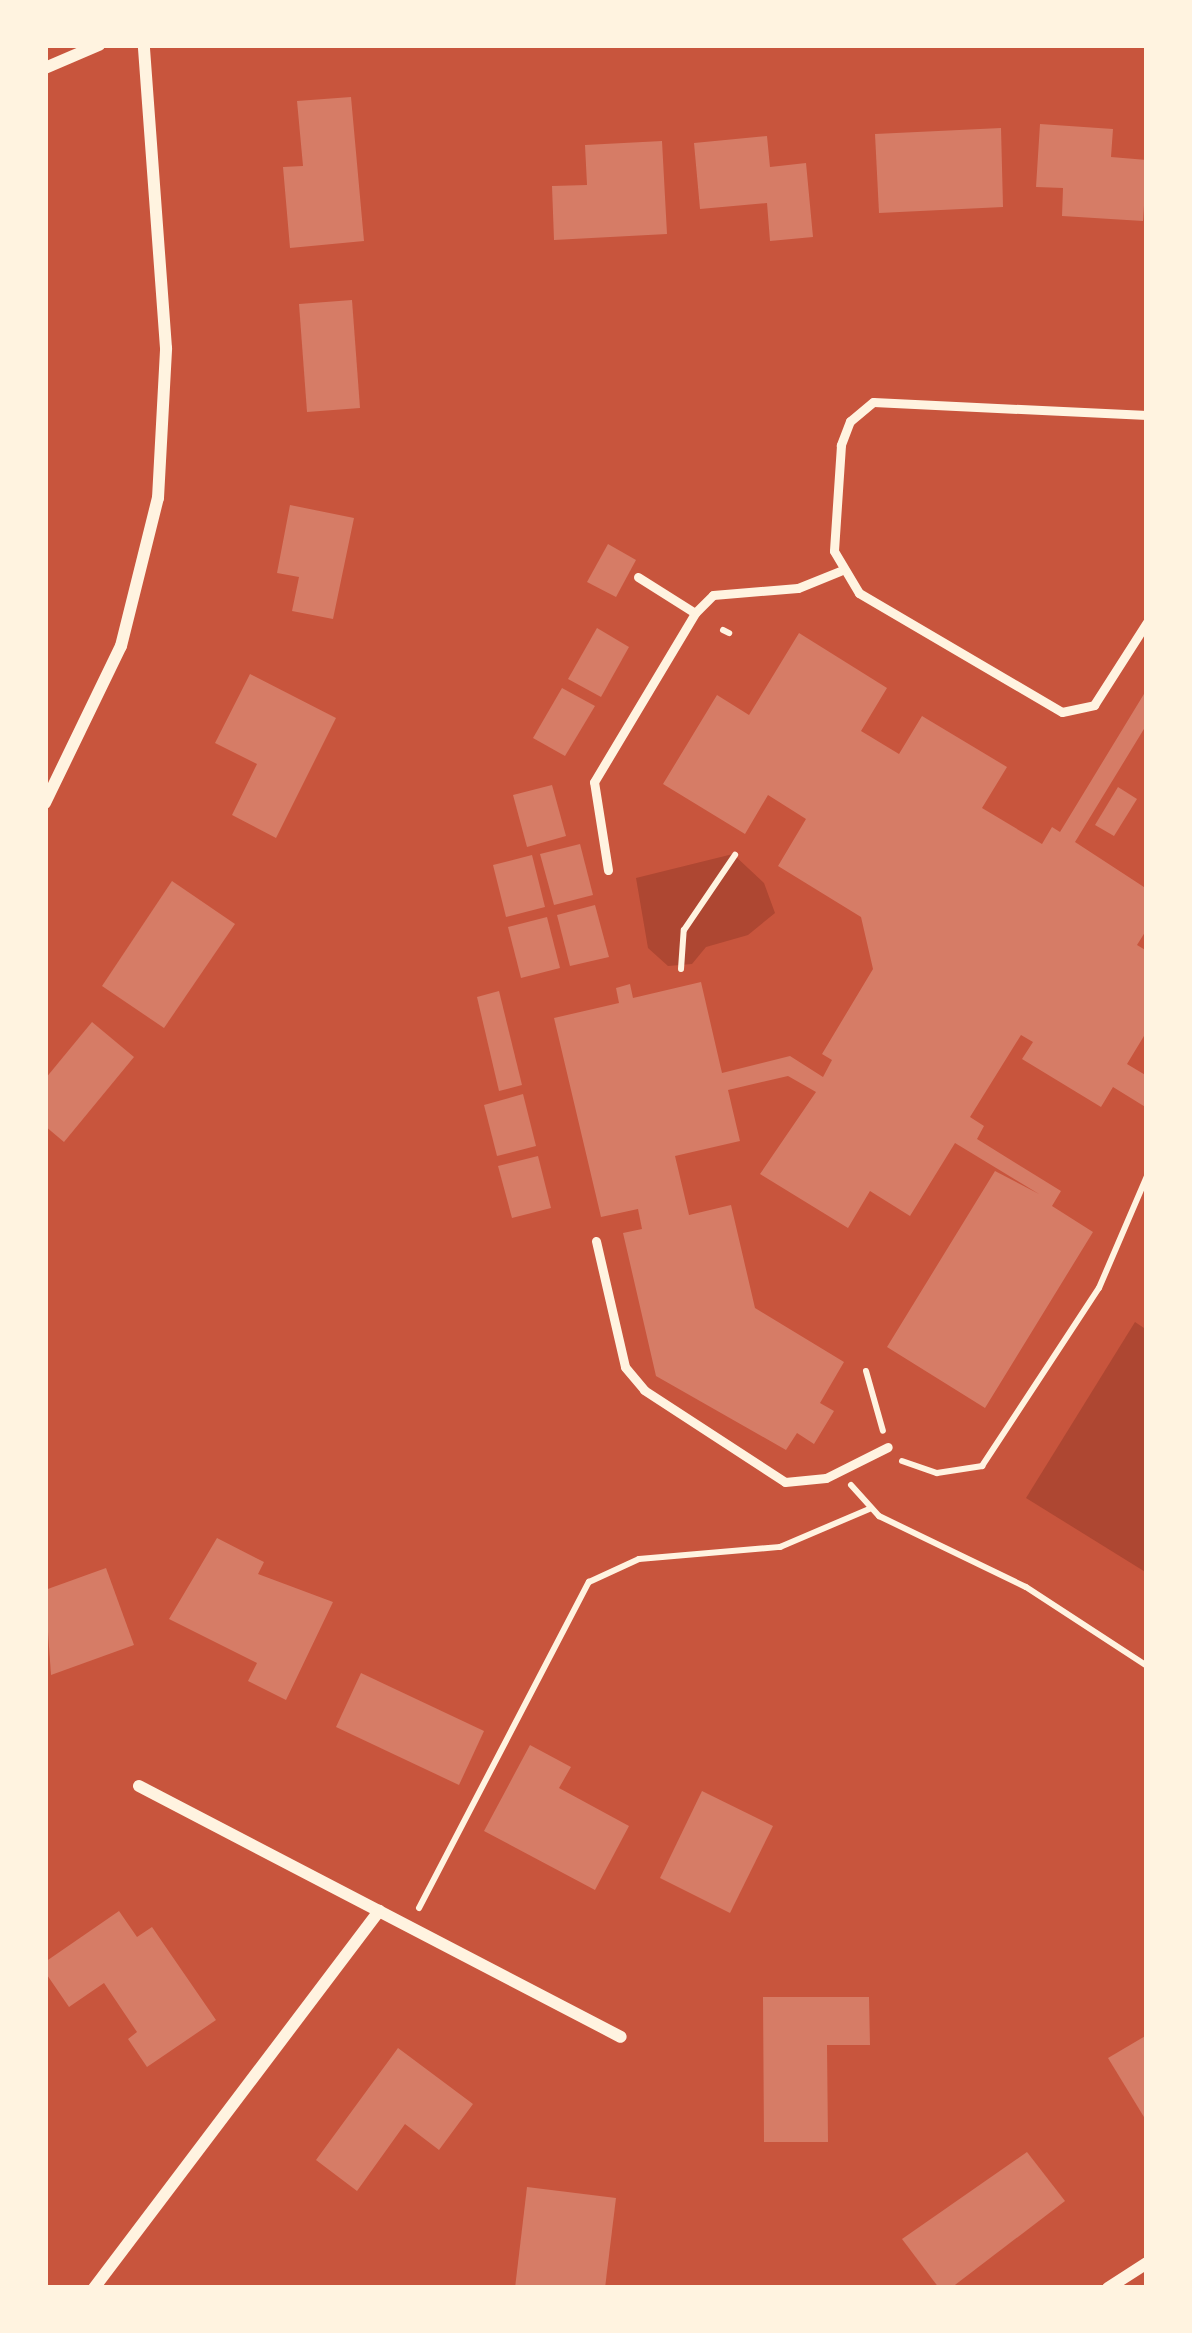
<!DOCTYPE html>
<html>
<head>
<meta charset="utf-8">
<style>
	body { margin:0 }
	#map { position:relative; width:1192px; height:2333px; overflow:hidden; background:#c8553d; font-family:Poppins,sans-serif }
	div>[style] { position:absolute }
	.green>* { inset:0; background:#ae4732 }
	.building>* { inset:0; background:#d67c66 }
	.path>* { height:6px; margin:-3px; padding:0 3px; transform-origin:3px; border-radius:3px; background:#fff3e0 }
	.service>* { height:9px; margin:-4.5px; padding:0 4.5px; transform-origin:4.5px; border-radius:4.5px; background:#fff3e0 }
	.minor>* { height:12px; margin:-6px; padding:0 6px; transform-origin:6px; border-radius:6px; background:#fff3e0 }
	span { translate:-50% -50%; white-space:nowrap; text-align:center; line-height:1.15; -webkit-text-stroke:12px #fff3e0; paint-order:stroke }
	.frame { position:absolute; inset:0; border:48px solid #fff3e0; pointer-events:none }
</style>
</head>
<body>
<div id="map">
	<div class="green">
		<i style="clip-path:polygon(733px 854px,764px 883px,775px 913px,748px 935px,706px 947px,692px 964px,668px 966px,648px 948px,636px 878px)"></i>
		<i style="clip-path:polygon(1135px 1322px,1147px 1330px,1147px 1573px,1026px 1498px)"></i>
	</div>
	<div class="building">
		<i style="clip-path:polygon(351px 97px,364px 241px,290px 248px,283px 167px,303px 166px,297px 101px)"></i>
		<i style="clip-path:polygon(1040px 124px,1113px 129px,1111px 157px,1147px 160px,1143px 221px,1062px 216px,1063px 188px,1036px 187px)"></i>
		<i style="clip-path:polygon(1001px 128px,1003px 207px,879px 213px,875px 134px)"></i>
		<i style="clip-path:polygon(767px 136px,770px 167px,806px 163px,813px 237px,770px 241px,767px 203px,700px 209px,694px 143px)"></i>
		<i style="clip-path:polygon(662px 141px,667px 234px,554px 240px,552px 186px,587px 185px,585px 145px)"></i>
		<i style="clip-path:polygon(352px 300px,360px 408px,307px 412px,299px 304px)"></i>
		<i style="clip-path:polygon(290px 505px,354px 518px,333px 619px,292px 611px,299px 577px,277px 573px)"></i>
		<i style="clip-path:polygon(608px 544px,636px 560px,616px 597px,587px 582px)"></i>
		<i style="clip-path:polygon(597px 628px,629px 647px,601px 697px,568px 679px)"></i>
		<i style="clip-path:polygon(799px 633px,887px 688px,861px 731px,899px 754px,922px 716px,1007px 767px,982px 808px,1042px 844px,1052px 827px,1060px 832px,1147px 689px,1147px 724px,1075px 842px,1147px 889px,1147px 929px,1137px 945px,1147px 951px,1147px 1031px,1127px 1064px,1147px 1076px,1147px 1108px,1113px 1087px,1101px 1107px,1022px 1059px,1033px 1042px,1021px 1035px,970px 1117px,984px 1126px,977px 1139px,1061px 1191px,1052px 1206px,1093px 1232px,985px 1408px,887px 1347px,995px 1171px,1039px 1194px,955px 1143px,910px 1216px,870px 1191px,848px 1228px,760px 1174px,816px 1092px,788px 1076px,728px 1090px,740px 1141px,675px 1156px,689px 1215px,731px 1205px,755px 1308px,844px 1362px,820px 1403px,834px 1411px,814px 1444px,797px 1433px,786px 1450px,656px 1376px,623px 1233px,642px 1229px,638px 1209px,601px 1217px,554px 1018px,619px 1003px,616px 988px,630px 984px,633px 998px,701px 982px,722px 1073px,790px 1056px,823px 1077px,832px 1060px,822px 1054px,873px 969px,861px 917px,778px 866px,806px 819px,768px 795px,745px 834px,663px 784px,717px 695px,749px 715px)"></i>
		<i style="clip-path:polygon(250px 674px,336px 718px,276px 838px,232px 815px,257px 764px,215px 743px)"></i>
		<i style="clip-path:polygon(562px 688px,595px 706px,565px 756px,533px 738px)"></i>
		<i style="clip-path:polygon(552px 785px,566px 836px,527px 847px,513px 795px)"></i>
		<i style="clip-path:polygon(1118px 787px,1137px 799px,1114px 836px,1095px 825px)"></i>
		<i style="clip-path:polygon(580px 844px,593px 895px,554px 905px,540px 854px)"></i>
		<i style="clip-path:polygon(532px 855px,545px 907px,506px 917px,493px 865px)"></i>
		<i style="clip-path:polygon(172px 881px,235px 924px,164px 1028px,102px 986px)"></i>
		<i style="clip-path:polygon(595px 905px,609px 957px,570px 966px,557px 915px)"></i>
		<i style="clip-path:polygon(547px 917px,560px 968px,521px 978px,508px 927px)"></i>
		<i style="clip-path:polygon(499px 991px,522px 1085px,499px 1091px,477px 997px)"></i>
		<i style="clip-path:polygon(92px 1022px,134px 1057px,64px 1142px,45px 1126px,45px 1079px)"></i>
		<i style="clip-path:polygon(523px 1094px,536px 1146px,497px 1156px,484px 1105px)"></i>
		<i style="clip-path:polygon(538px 1156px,551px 1208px,512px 1218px,498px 1166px)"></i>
		<i style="clip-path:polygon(217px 1538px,264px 1562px,258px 1574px,333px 1602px,286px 1700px,248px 1681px,257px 1663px,169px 1619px)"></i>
		<i style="clip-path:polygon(106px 1568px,134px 1645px,51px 1675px,45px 1590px)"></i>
		<i style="clip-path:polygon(361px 1673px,484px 1731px,459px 1785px,336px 1727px)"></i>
		<i style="clip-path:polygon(530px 1745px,571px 1767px,559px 1788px,629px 1826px,595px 1890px,484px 1831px)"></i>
		<i style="clip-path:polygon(702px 1791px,773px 1826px,730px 1913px,660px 1878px)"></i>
		<i style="clip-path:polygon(119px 1911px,137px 1937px,152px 1927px,216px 2020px,147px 2067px,128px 2039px,137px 2032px,104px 1983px,69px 2007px,45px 1972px,45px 1962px)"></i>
		<i style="clip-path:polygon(763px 1997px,869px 1997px,870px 2045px,827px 2045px,828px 2142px,764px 2142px)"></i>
		<i style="clip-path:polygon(1147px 2035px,1147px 2122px,1108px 2058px)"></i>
		<i style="clip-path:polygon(398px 2048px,473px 2104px,439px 2150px,405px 2124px,357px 2191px,316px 2160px)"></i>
		<i style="clip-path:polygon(1027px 2152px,1065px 2201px,951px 2288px,939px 2288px,902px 2239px)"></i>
		<i style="clip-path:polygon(527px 2187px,616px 2198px,605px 2288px,515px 2288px)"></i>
	</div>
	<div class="path">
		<i style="left:723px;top:630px;width:7px;rotate:27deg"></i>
		<i style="left:681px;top:969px;width:39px;rotate:-86deg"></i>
		<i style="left:684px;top:930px;width:91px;rotate:-55.8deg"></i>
		<i style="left:866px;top:1371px;width:62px;rotate:74.2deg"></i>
		<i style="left:902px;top:1461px;width:37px;rotate:19deg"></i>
		<i style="left:937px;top:1473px;width:46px;rotate:-8.8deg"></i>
		<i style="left:982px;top:1466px;width:213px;rotate:-56.7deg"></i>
		<i style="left:1099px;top:1288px;width:122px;rotate:-66.8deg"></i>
		<i style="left:851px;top:1485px;width:42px;rotate:47.9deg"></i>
		<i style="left:879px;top:1516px;width:163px;rotate:25.8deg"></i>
		<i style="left:1026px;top:1587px;width:145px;rotate:33.1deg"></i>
		<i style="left:419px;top:1908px;width:368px;rotate:-62.5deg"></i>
		<i style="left:589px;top:1582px;width:55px;rotate:-24.7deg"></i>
		<i style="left:639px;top:1559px;width:142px;rotate:-4.9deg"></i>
		<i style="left:780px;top:1547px;width:97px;rotate:-23.1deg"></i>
	</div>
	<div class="service">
		<i style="left:1147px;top:415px;width:274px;rotate:-177.3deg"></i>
		<i style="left:873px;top:402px;width:30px;rotate:140deg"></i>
		<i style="left:850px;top:421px;width:26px;rotate:111deg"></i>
		<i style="left:841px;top:445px;width:106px;rotate:93.8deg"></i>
		<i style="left:834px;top:551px;width:49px;rotate:59.2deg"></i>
		<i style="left:859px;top:593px;width:235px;rotate:30.4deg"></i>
		<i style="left:1062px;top:712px;width:33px;rotate:-12deg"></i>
		<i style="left:1094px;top:705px;width:98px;rotate:-57.4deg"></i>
		<i style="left:638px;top:577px;width:67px;rotate:32.3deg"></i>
		<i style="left:608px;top:870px;width:89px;rotate:-99deg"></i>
		<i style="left:594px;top:782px;width:197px;rotate:-59.1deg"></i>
		<i style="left:695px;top:613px;width:25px;rotate:-45deg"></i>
		<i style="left:713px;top:595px;width:85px;rotate:-4.7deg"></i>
		<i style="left:798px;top:588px;width:45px;rotate:-22deg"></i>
		<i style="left:596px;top:1241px;width:129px;rotate:77deg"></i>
		<i style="left:625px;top:1367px;width:30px;rotate:50deg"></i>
		<i style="left:644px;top:1390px;width:168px;rotate:33.1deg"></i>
		<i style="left:785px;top:1482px;width:41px;rotate:-5.6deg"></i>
		<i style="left:826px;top:1478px;width:69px;rotate:-26.6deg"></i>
	</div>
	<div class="minor">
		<i style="left:45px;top:68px;width:59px;rotate:-23.1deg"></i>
		<i style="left:45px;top:803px;width:174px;rotate:-64.2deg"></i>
		<i style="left:121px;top:646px;width:153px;rotate:-76deg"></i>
		<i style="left:158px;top:498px;width:150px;rotate:-86.9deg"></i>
		<i style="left:166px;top:348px;width:304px;rotate:-94.2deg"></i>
		<i style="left:139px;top:1786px;width:543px;rotate:27.51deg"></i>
		<i style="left:94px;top:2288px;width:473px;rotate:-52.9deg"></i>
		<i style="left:1108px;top:2288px;width:46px;rotate:-32.7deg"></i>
	</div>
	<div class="frame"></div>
</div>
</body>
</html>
